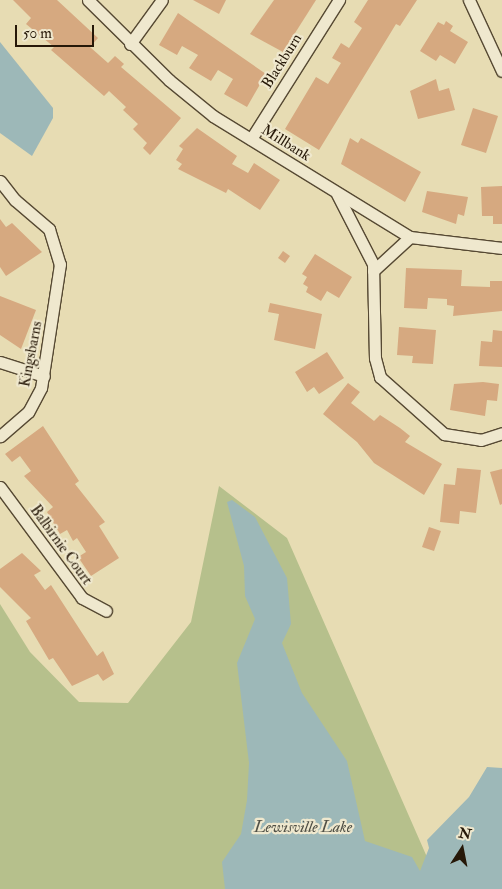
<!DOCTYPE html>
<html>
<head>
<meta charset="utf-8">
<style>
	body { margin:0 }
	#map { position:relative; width:502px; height:889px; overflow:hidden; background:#e7dcb3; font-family:"IM FELL Double Pica",serif }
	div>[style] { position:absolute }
	.green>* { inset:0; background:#b6c08c }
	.water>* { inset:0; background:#9db8b8 }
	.building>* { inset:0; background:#d6a980 }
	.roads { filter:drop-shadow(1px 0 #564933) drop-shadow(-1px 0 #564933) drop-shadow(0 1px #564933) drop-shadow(0 -1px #564933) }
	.minor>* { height:11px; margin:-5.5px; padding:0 5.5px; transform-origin:5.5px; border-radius:5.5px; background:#efe8ce }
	span { translate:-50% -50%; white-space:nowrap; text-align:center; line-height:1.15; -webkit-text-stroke:4.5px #efe8ce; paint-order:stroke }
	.street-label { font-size:15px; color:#261808 }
	.water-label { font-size:16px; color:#505046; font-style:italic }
	.north { position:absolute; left:437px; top:824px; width:50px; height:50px; -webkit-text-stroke:4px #efe8ce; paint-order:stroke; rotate:11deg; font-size:14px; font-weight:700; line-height:20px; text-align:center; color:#261808 }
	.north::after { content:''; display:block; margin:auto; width:18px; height:22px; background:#261808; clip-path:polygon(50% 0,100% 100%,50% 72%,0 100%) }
	.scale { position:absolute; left:15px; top:25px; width:79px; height:22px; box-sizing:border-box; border:2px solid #261808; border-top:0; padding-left:6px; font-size:15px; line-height:18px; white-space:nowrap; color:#261808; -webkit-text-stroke:4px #efe8ce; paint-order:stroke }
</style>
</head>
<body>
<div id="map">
	<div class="green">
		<i style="clip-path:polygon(219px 486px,287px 538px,441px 889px,0 889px,0 604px,30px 652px,79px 702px,128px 703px,191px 622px)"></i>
	</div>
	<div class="water">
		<i style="clip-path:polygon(0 42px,53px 108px,53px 118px,32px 156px,0 133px)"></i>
		<i style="clip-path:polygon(232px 500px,255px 517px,287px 578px,291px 624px,282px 643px,302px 693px,347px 761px,365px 841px,412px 857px,420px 871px,429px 848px,427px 840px,469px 797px,487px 767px,502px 768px,502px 889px,225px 889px,222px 862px,241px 834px,247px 800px,249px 763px,237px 663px,255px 619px,245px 596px,244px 566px,227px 502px)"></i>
	</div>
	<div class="building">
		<i style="clip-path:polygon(13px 0,57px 0,98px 38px,90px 47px,108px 63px,115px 56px,124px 64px,121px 67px,181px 118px,150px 155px,143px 148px,147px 143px,133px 129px,138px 124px,123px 110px,126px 107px,109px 91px,104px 96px,51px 50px,54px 47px,26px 24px,31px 18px)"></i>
		<i style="clip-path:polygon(193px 0,226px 0,219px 14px)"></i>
		<i style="clip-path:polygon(274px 0,316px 0,283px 52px,250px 34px)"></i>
		<i style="clip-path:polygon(368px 0,417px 0,400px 26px,396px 24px,319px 150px,285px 129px,316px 77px,328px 84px,341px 63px,332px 58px,341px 43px,349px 48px,362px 28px,354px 22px)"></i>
		<i style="clip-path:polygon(178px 13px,266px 74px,247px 107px,224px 94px,233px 79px,218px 70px,211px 81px,189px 68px,198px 55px,182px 46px,177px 55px,159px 45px)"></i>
		<i style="clip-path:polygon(446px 21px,453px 26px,450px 31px,468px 42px,455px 64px,440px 55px,436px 61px,420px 51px,438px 22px,444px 25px)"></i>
		<i style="clip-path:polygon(436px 79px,439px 91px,449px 88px,455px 110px,418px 119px,410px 91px)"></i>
		<i style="clip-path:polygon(473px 108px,498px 116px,486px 153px,461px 145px)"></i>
		<i style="clip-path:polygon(197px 128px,237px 156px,232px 164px,248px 173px,254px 163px,280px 180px,260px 210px,228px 189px,226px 193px,178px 169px,182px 164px,176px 160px,183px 149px,179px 146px)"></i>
		<i style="clip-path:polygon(350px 138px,358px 143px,361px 138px,421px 172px,405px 202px,341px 164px)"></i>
		<i style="clip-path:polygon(502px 186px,502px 224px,493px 224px,493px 216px,482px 216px,481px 187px)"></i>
		<i style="clip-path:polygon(427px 191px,468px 197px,464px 216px,458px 214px,456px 224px,422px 212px)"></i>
		<i style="clip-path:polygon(0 219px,6px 227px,12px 223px,42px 252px,6px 276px,0 267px)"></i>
		<i style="clip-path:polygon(283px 251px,290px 256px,285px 263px,278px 258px)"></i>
		<i style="clip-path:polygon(315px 254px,352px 277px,339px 298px,327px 291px,321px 301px,306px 292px,308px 287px,303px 284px,307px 277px,302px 274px)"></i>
		<i style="clip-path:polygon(406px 268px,462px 270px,461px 286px,490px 287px,490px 281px,502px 281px,502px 311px,453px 316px,454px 306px,447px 305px,447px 299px,428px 298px,427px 309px,404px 308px)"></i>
		<i style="clip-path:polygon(0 296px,36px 310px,21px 349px,0 335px)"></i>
		<i style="clip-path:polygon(270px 303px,322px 314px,315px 349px,274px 340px,279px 314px,268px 312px)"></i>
		<i style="clip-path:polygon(399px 327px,436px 330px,433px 364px,412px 363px,413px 356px,397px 355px)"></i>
		<i style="clip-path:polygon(493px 330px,502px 331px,502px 367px,479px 366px,481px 341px,492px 342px)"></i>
		<i style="clip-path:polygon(327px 352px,344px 378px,319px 394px,314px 387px,307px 392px,295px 372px)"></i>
		<i style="clip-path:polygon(483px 382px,499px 384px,497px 401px,487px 400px,485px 416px,450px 410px,454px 384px)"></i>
		<i style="clip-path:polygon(348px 383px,360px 392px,351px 403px,374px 421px,380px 415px,400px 428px,410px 436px,405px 442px,442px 464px,424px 495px,374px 463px,357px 442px,323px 414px)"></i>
		<i style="clip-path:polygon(43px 426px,79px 481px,75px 484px,105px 522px,99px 526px,119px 558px,91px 576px,78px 557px,86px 552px,77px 538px,73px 541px,67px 530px,60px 534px,47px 512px,53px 507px,24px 476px,31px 471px,20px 456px,12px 462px,5px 454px)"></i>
		<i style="clip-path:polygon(457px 468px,481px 470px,476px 513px,460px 511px,459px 524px,440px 522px,444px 484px,455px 485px)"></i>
		<i style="clip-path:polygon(502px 469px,502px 504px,500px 505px,490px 472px)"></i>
		<i style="clip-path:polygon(429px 527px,441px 531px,434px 551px,422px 547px)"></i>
		<i style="clip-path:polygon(22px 553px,41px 571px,34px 575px,45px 590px,51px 585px,97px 656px,103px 651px,114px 674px,103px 681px,98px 674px,72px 686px,53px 658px,49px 660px,26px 621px,31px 618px,0 587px,0 569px)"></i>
	</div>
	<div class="roads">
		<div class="minor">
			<i style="left:88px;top:0;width:114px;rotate:44.6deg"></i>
			<i style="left:169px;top:80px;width:57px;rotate:39.3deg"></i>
			<i style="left:213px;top:116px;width:231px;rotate:31.6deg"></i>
			<i style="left:410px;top:237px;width:93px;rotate:6.8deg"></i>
			<i style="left:469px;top:0;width:78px;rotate:65.1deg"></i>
			<i style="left:130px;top:44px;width:54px;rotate:-54deg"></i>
			<i style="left:251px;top:139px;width:165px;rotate:-57.7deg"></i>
			<i style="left:0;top:181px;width:24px;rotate:52deg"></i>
			<i style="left:15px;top:200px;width:45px;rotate:40.5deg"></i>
			<i style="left:49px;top:229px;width:37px;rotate:73deg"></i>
			<i style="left:60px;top:264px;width:125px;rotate:98.7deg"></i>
			<i style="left:41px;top:388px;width:27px;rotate:118deg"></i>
			<i style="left:28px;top:412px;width:37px;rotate:139deg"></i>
			<i style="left:337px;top:194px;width:79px;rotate:62.8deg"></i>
			<i style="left:373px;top:264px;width:94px;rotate:88.8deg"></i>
			<i style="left:375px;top:358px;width:20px;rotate:75deg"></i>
			<i style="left:380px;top:377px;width:86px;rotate:41.7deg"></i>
			<i style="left:444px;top:434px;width:37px;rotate:9deg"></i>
			<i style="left:481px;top:440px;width:22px;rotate:-18deg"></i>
			<i style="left:373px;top:271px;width:50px;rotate:-42.6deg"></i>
			<i style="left:0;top:362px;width:46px;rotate:17.7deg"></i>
			<i style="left:0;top:487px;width:138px;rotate:53.5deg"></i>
			<i style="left:82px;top:598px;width:27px;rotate:28deg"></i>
		</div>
	</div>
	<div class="street-label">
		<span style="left:282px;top:61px;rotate:-58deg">Blackburn</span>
		<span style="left:286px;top:143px;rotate:32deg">Millbank</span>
		<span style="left:31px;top:354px;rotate:-79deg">Kingsbarns</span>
		<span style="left:61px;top:545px;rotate:54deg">Balbirnie Court</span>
	</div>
	<div class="water-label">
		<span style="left:303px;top:827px">Lewisville Lake</span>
	</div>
	<div class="north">N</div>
	<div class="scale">50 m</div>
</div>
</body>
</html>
